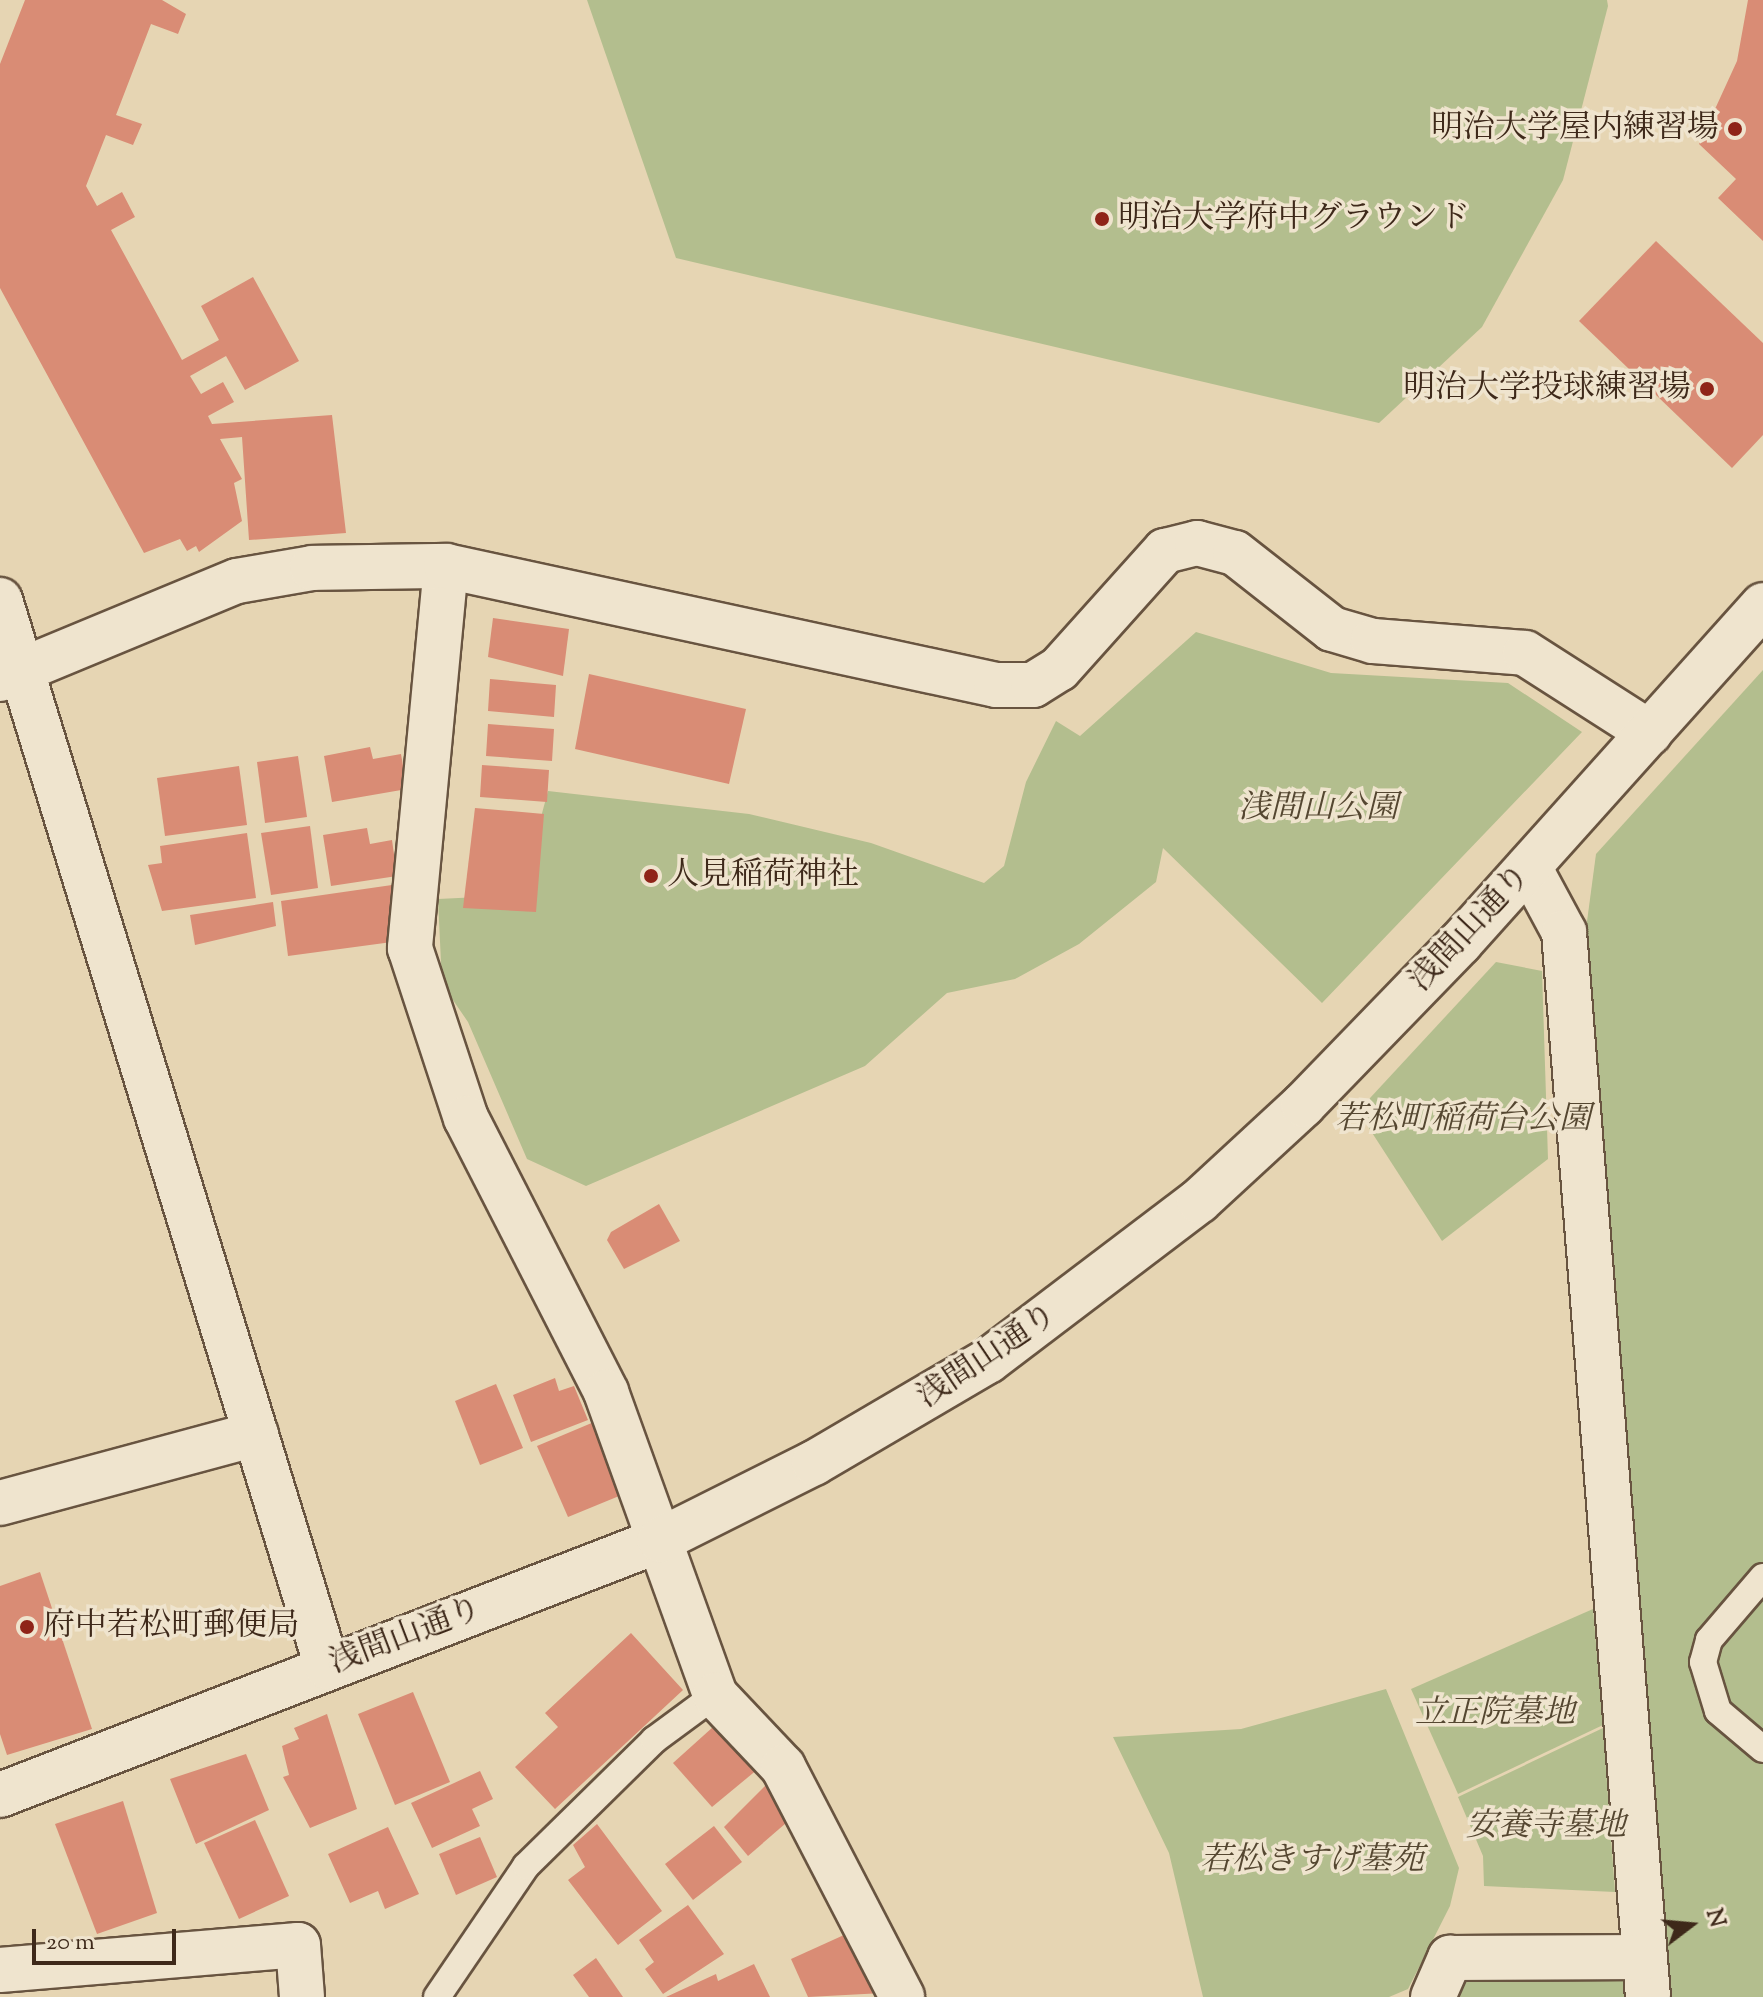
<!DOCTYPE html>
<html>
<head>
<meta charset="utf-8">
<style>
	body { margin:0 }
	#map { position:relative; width:1763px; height:1997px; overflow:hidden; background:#e6d5b3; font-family:"Sorts Mill Goudy","Noto Serif JP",serif }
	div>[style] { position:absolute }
	.green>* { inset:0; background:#b3be8e }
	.building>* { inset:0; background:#d98c75 }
	.roads { filter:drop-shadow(2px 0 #685440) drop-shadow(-2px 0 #685440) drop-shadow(0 2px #685440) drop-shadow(0 -2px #685440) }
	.service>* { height:26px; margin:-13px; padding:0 13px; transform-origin:13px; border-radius:13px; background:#efe4ce }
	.minor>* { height:44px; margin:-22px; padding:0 22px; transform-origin:22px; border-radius:22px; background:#efe4ce }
	.tertiary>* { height:44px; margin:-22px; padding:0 22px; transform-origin:22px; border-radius:22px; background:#efe4ce }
	.secondary>* { height:44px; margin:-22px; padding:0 22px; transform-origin:22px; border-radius:22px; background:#efe4ce }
	.dots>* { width:22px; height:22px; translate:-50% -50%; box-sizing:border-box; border:4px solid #efe4ce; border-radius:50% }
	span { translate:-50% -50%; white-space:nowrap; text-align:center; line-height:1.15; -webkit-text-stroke:7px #efe4ce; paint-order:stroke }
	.poi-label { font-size:32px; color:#3e291a }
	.right { translate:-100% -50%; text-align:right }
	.left { translate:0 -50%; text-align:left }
	.park-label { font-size:32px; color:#554731; font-style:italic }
	.street-label { font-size:32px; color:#3e291a }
	.north { position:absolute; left:1651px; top:1885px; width:80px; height:80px; -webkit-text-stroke:6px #efe4ce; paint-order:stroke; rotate:74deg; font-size:22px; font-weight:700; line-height:32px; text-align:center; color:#3e291a }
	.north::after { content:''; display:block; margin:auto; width:28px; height:36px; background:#3e291a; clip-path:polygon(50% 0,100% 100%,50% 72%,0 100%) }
	.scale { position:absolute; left:32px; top:1929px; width:144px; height:36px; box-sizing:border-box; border:4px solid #3e291a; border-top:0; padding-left:10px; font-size:24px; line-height:28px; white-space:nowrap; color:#3e291a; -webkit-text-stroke:6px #efe4ce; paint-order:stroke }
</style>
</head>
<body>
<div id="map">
	<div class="green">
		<i style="clip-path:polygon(587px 0,1607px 0,1608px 6px,1563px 180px,1482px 327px,1379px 423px,676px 258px)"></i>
		<i style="clip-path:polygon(1196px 632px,1331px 673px,1508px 683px,1582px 732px,1322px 1003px,1163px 848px,1156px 882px,1079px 944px,1015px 979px,947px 993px,865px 1066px,586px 1186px,527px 1159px,468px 1022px,442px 984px,438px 899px,520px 895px,548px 791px,749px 814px,871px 843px,984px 883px,1004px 866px,1026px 782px,1056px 721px,1080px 736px)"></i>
		<i style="clip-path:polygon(1763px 670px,1763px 1997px,1667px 1997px,1586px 929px,1596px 854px)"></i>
		<i style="clip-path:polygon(1496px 962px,1542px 971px,1548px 1159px,1442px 1241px,1358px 1111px)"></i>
		<i style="clip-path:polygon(1593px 1609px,1603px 1725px,1458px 1794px,1411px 1689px)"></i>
		<i style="clip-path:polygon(1386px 1689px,1459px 1868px,1450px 1906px,1408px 1989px,1389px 1997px,1203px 1997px,1169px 1853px,1113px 1737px,1241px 1729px)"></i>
		<i style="clip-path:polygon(1603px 1728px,1615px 1892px,1484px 1886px,1483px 1856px,1458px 1797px)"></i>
		<i style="clip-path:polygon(1451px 1975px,1623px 1978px,1625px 1997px,1445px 1997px)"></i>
	</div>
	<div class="building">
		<i style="clip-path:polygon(25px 0,162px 0,186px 14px,178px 34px,151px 24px,116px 115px,142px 124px,133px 145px,106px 135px,86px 186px,97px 206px,122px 192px,135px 217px,111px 230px,182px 360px,219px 340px,201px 306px,253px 277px,299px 361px,245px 390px,226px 356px,190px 376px,201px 394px,223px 382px,234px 402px,208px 416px,212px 424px,332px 415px,346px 533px,249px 540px,242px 437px,220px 439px,242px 479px,234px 483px,242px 521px,199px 552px,196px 546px,187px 551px,180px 539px,144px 553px,0 288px,0 64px)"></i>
		<i style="clip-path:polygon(1748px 0,1763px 0,1763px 241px,1718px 198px,1736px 179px,1699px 144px,1737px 61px)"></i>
		<i style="clip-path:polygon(1656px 241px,1763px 343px,1763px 435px,1732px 468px,1579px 321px)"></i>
		<i style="clip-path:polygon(493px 618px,569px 629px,563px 676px,488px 657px)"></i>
		<i style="clip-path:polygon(589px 674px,746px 709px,729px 784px,575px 749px)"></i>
		<i style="clip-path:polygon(490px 679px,556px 685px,554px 717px,488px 711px)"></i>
		<i style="clip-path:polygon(488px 724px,554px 729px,552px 761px,486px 756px)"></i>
		<i style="clip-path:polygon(370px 747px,373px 759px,401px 754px,407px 789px,332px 802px,324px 756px)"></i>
		<i style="clip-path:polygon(298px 756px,307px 817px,265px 823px,257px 762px)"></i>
		<i style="clip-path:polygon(482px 765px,549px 770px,547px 802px,480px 797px)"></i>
		<i style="clip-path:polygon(239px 766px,247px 825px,165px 836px,157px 778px)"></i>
		<i style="clip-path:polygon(475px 808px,544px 814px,536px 912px,463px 908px)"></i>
		<i style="clip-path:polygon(310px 826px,318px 888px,271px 895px,261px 833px)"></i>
		<i style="clip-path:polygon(367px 828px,370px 844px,392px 840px,397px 876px,331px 886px,323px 835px)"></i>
		<i style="clip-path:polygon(247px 833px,256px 898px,162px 911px,148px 865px,162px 863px,160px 846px)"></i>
		<i style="clip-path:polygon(392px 885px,392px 942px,288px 956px,281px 901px)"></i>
		<i style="clip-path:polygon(273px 902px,276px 926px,195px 945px,190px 915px)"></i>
		<i style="clip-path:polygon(659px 1204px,680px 1241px,624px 1269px,607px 1240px,611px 1232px)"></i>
		<i style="clip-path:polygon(555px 1378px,559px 1391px,574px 1386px,588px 1420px,531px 1442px,513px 1395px)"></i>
		<i style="clip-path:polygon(496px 1384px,523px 1448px,480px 1465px,455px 1401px)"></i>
		<i style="clip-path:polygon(594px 1422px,624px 1494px,568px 1517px,537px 1446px)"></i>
		<i style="clip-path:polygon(40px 1572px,92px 1729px,7px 1755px,0 1734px,0 1586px)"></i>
		<i style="clip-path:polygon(631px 1633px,683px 1690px,555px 1809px,515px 1767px,558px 1727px,545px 1713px)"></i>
		<i style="clip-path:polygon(413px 1692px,450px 1782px,395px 1805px,358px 1714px)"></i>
		<i style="clip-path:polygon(327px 1714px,357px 1809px,310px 1828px,283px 1777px,289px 1775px,282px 1746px,299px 1739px,294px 1728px)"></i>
		<i style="clip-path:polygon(733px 1725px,764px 1764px,712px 1807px,673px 1763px,713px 1727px)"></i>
		<i style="clip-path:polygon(246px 1754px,269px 1810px,196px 1844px,170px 1779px)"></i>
		<i style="clip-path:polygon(480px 1771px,493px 1799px,472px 1809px,480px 1826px,432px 1848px,411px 1803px)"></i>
		<i style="clip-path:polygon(767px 1784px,793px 1817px,748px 1856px,724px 1827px)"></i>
		<i style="clip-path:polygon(123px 1801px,157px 1913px,97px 1934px,55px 1824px)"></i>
		<i style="clip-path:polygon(255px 1820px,289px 1896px,239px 1919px,204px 1843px)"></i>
		<i style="clip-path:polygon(597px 1824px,662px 1911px,618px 1945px,568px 1880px,585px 1867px,573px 1845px)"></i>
		<i style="clip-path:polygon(714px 1826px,742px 1862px,693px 1900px,665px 1864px)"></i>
		<i style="clip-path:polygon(388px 1827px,419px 1894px,385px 1909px,378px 1891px,350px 1903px,328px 1854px)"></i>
		<i style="clip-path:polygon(480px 1837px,497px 1877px,456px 1895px,439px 1854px)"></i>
		<i style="clip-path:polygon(688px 1905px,724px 1954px,663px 1994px,645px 1969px,654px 1962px,639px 1940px)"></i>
		<i style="clip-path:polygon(855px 1930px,883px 1993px,808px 1997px,791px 1959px)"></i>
		<i style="clip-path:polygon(596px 1958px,623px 1997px,589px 1997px,573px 1975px)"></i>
		<i style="clip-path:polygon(754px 1964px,770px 1997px,666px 1997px,716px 1974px,718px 1981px)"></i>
	</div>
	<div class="roads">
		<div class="service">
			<i style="left:1763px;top:1577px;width:83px;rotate:130.6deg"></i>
			<i style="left:1709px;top:1640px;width:23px;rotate:105deg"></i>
			<i style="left:1703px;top:1662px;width:51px;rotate:73deg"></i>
			<i style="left:1718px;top:1711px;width:59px;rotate:40.2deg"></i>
			<i style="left:437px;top:1997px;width:158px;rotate:-55.8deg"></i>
			<i style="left:526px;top:1866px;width:180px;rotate:-44.5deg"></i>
			<i style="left:654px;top:1740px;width:76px;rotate:-36.4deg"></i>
		</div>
		<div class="minor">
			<i style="left:446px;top:566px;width:384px;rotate:95.4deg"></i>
			<i style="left:410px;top:948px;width:179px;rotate:71.8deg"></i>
			<i style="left:466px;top:1118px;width:308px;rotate:62.9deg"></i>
			<i style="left:606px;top:1392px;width:322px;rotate:70.2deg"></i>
			<i style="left:715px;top:1695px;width:99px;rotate:46.6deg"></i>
			<i style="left:783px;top:1767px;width:259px;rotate:62.6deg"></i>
			<i style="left:0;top:679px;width:256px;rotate:-22.5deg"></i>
			<i style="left:237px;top:581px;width:76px;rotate:-9.8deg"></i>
			<i style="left:312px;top:568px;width:134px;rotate:-0.9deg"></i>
			<i style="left:446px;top:566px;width:563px;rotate:12.21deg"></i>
			<i style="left:996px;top:685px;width:37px"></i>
			<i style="left:1033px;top:685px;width:31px;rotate:-32deg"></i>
			<i style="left:1059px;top:669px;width:159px;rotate:-48.1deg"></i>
			<i style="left:1165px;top:551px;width:33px;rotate:-14deg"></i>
			<i style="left:1197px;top:543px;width:39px;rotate:15deg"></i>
			<i style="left:1235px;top:553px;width:123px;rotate:38.1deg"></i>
			<i style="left:1332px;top:629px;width:43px;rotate:16.3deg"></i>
			<i style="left:1373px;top:641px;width:152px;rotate:4.5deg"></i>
			<i style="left:1525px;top:653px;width:148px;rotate:32.6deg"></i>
			<i style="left:1529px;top:867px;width:74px;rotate:61.7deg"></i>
			<i style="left:1564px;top:932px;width:1068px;rotate:85.49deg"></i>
			<i style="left:0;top:1503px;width:265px;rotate:-15.1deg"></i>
			<i style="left:0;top:1970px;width:299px;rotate:-4.8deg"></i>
			<i style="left:298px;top:1945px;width:52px;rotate:85.6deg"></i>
			<i style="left:1433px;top:1997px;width:43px;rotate:-66.4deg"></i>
			<i style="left:1450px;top:1958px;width:195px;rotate:-0.3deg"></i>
		</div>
		<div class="tertiary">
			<i style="left:0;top:1795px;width:708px;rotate:-21.12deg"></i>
			<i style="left:660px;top:1540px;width:172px;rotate:-26.6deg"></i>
			<i style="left:814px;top:1463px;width:202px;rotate:-30.4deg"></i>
			<i style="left:988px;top:1361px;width:265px;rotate:-37.2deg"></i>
			<i style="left:1199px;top:1201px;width:142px;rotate:-42.7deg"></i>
			<i style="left:1303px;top:1105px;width:226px;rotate:-45.9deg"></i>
			<i style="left:1460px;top:943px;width:454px;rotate:-48.1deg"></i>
		</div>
		<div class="secondary">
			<i style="left:0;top:600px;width:1116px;rotate:72.96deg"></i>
		</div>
	</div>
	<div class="dots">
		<i style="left:1735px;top:129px;background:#8f2418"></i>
		<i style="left:1102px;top:219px;background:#8f2418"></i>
		<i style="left:1707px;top:389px;background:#8f2418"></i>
		<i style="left:651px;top:876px;background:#8f2418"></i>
		<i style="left:27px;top:1627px;background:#8f2418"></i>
	</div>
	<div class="poi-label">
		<span class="right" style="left:1719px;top:129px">明治大学屋内練習場</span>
		<span class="left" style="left:1118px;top:219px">明治大学府中グラウンド</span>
		<span class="right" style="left:1691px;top:389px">明治大学投球練習場</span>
		<span class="left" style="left:667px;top:876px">人見稲荷神社</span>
		<span class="left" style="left:43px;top:1627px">府中若松町郵便局</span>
	</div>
	<div class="park-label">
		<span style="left:1318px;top:809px">浅間山公園</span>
		<span style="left:1463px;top:1120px">若松町稲荷台公園</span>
		<span style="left:1495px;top:1714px">立正院墓地</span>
		<span style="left:1546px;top:1827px">安養寺墓地</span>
		<span style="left:1312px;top:1861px">若松きすげ墓苑</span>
	</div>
	<div class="street-label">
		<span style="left:1471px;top:929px;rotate:-47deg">浅間山通り</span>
		<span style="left:988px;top:1357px;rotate:-34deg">浅間山通り</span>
		<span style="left:406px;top:1637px;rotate:-21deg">浅間山通り</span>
	</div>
	<div class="north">N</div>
	<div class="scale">20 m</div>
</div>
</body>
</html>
